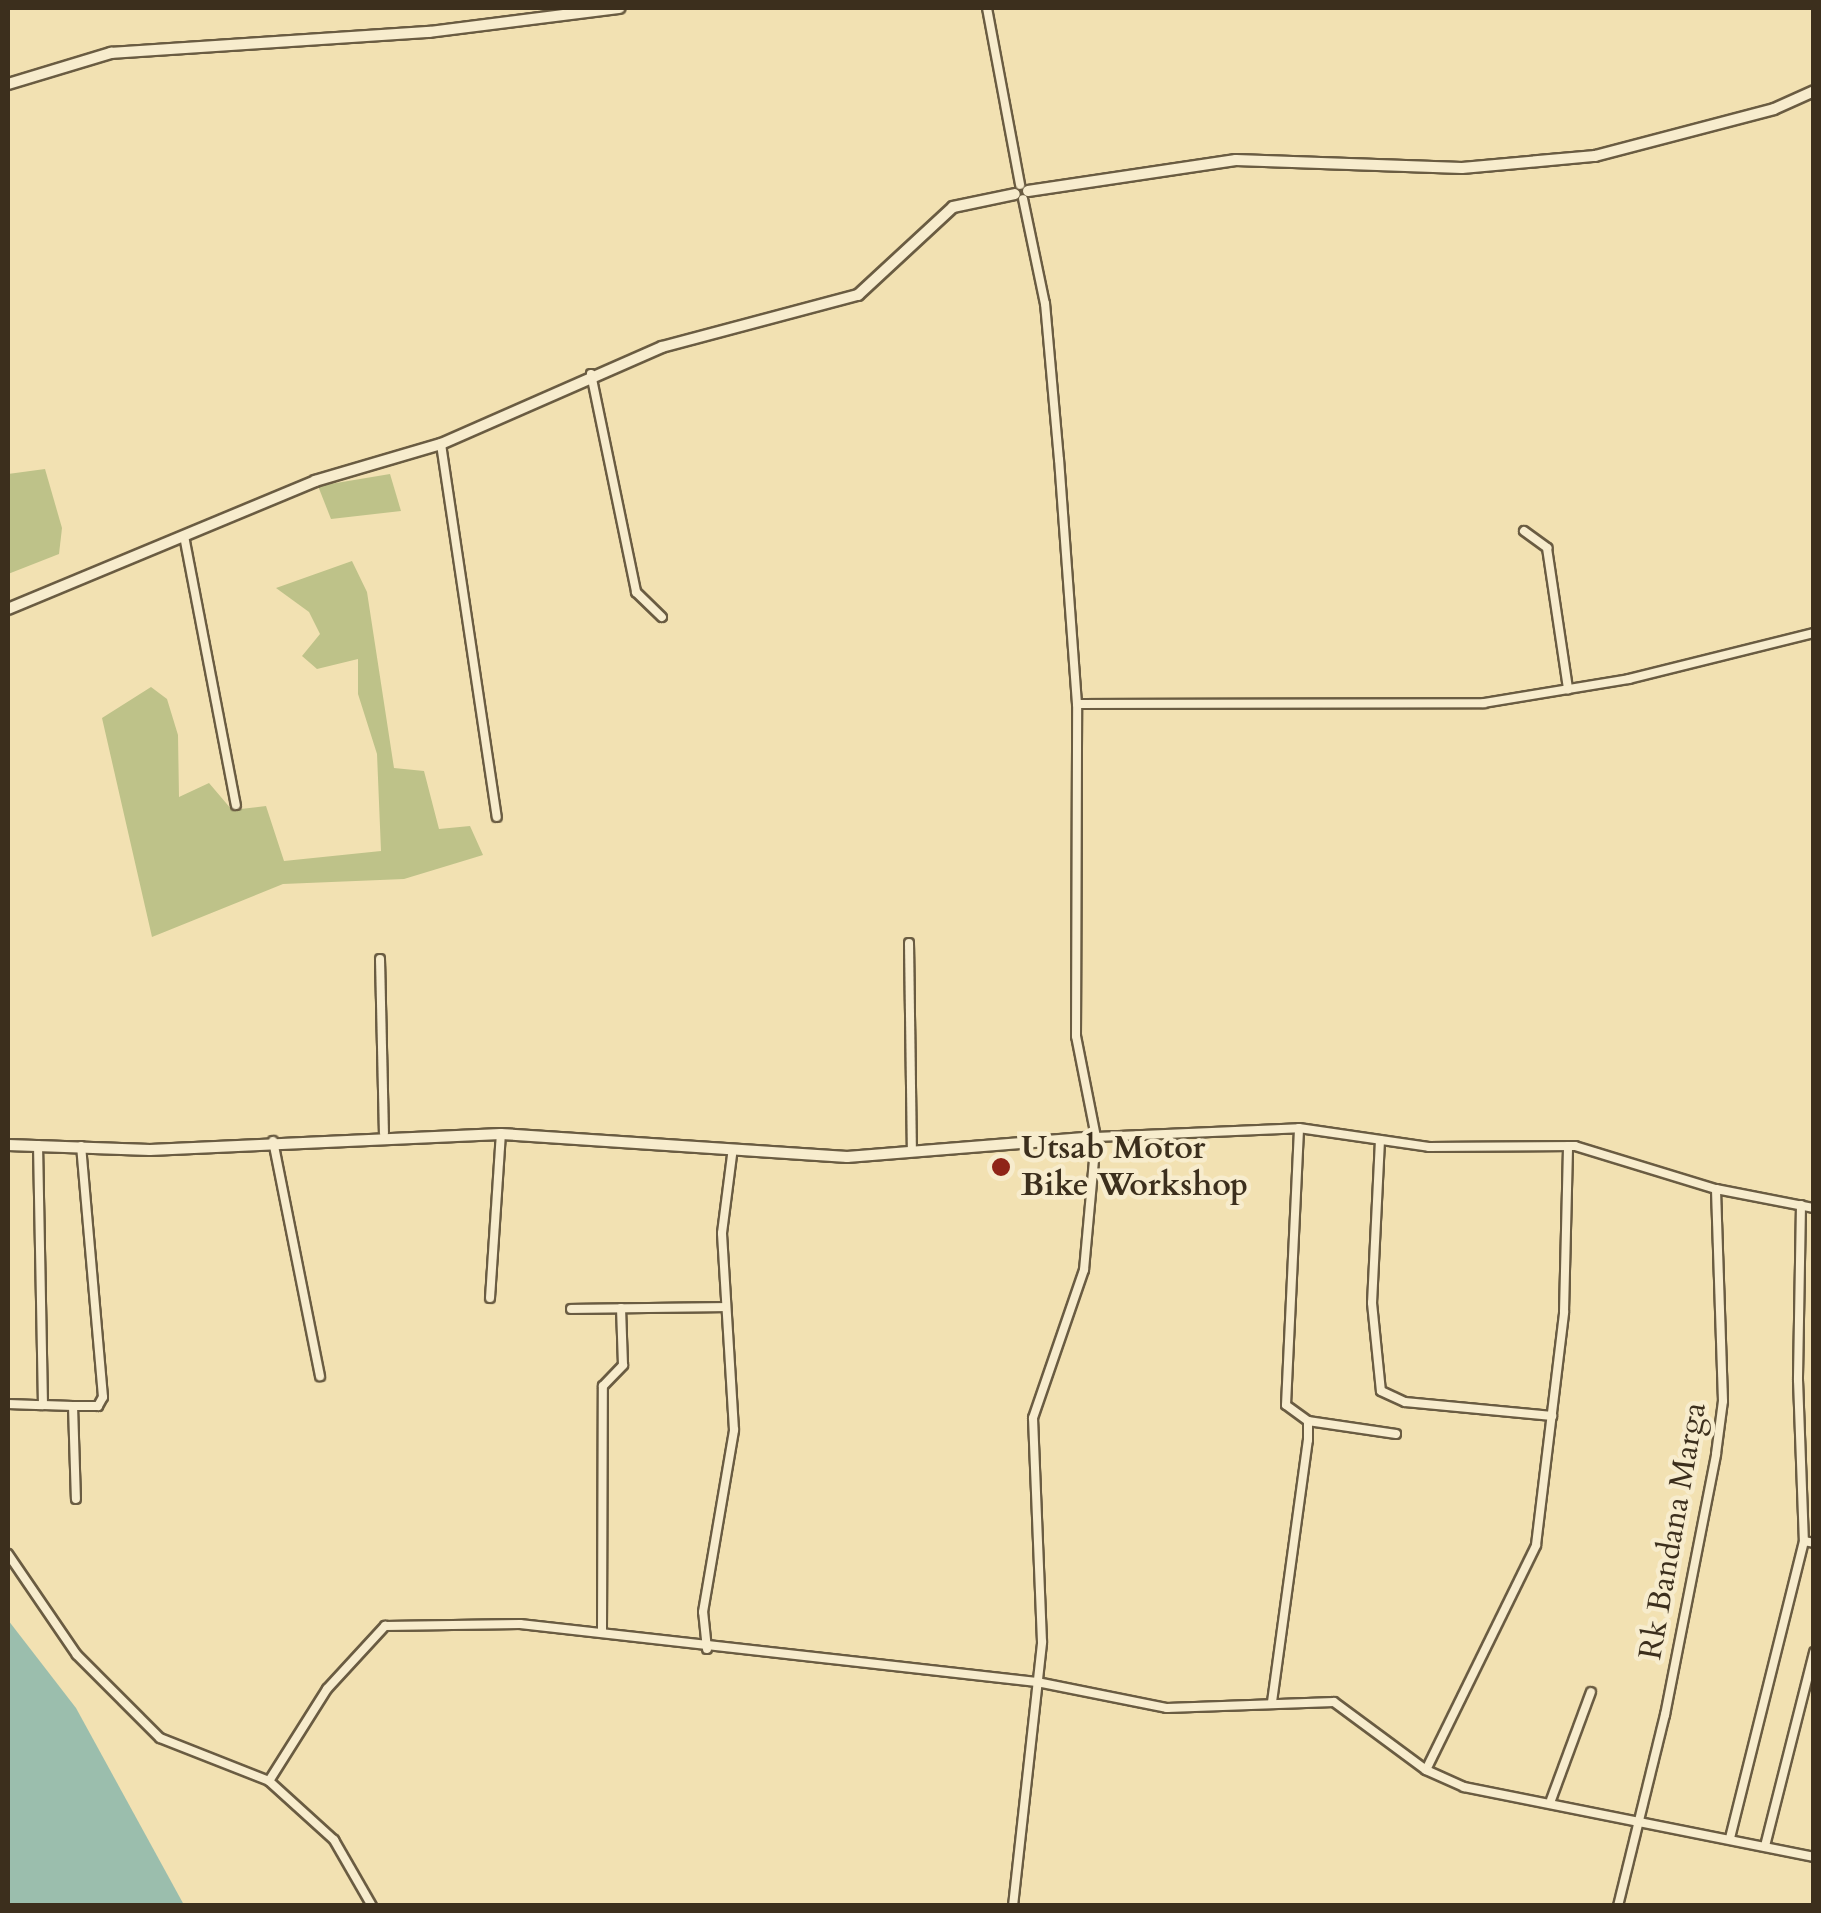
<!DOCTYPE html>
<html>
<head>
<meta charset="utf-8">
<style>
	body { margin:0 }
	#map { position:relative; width:1821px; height:1913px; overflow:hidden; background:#f2e1b2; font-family:Cardo,serif }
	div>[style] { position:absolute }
	.green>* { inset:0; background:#bec289 }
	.water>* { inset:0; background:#9bbead }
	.roads { filter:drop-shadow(2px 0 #6a5c42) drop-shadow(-2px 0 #6a5c42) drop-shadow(0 2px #6a5c42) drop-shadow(0 -2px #6a5c42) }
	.street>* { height:8px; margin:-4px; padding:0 4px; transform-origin:4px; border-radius:4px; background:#f7eccd }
	.secondary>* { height:10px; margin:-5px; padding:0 5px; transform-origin:5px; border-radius:5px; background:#f7eccd }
	.dots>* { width:28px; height:28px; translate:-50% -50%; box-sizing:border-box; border:5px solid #f7eccd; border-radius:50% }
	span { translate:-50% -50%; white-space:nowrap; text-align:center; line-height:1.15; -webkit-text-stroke:9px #f7eccd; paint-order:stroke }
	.poi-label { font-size:32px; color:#3c2f1d; font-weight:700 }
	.left { translate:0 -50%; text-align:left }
	.street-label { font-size:32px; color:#3c2f1d }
	.frame { position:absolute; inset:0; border:10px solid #3c2f1d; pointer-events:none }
</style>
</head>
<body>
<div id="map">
	<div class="green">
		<i style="clip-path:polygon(45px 469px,62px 528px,59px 554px,8px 574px,8px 474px)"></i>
		<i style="clip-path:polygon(390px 474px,401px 511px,331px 519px,318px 486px)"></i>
		<i style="clip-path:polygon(352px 561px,367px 592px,394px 768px,424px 771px,439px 829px,470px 826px,483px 855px,404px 879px,283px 884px,152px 937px,102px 718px,151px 687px,167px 699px,178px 735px,179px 797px,209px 783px,232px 810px,266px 806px,284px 861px,381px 851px,377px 754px,358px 694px,358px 659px,317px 669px,302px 656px,320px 634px,309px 612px,276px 588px)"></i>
	</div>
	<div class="water">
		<i style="clip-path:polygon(8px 1620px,76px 1708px,184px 1905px,8px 1905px)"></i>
	</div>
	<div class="roads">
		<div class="street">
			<i style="left:987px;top:8px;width:180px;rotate:79.4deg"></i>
			<i style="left:591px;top:374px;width:223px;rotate:78.3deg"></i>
			<i style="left:636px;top:592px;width:36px;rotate:44deg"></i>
			<i style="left:441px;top:444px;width:377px;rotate:81.5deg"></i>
			<i style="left:1524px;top:531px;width:29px;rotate:36deg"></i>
			<i style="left:1547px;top:548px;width:143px;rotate:81.5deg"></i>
			<i style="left:184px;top:536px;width:274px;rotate:79.1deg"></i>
			<i style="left:1077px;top:704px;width:407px;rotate:-0.1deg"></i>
			<i style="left:1484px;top:703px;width:147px;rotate:-9.4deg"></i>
			<i style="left:1629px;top:679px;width:191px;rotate:-14deg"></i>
			<i style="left:909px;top:943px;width:209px;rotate:89.2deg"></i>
			<i style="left:380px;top:959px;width:174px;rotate:88.7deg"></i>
			<i style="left:1096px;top:1137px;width:203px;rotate:-2.5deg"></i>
			<i style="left:1299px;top:1128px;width:131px;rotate:8.3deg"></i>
			<i style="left:1429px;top:1147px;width:146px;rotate:-0.4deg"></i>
			<i style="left:1575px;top:1146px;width:147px;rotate:17deg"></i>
			<i style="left:1716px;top:1189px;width:100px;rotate:11deg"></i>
			<i style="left:1380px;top:1140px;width:163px;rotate:92.8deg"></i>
			<i style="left:1372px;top:1303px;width:88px;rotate:84.2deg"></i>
			<i style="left:1381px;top:1391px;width:26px;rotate:25deg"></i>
			<i style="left:1405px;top:1402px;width:148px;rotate:5.4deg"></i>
			<i style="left:273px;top:1141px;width:240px;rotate:78.7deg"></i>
			<i style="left:1801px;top:1205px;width:175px;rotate:91deg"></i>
			<i style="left:1798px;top:1380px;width:161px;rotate:87.9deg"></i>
			<i style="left:1804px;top:1541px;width:10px;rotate:11deg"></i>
			<i style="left:490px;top:1298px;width:164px;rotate:-86.2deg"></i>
			<i style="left:571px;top:1309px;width:155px;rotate:-0.7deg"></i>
			<i style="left:8px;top:1404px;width:35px;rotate:2deg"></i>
			<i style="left:43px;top:1405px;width:260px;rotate:-91.1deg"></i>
			<i style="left:43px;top:1405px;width:30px;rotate:2deg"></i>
			<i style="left:73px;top:1406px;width:93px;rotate:88.2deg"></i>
			<i style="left:73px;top:1406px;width:25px"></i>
			<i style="left:98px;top:1406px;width:10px;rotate:-61deg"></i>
			<i style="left:103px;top:1397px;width:252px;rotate:-95deg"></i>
			<i style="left:1308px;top:1421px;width:89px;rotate:8.4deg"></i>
			<i style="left:8px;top:1554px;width:122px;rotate:55.7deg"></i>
			<i style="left:77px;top:1655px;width:117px;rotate:45deg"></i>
			<i style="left:160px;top:1738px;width:117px;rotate:21.5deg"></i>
			<i style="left:269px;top:1781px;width:88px;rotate:42.2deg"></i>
			<i style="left:334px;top:1840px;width:76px;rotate:60.1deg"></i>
			<i style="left:602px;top:1630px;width:244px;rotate:-89.8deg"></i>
			<i style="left:603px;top:1386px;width:29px;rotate:-46deg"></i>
			<i style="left:623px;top:1365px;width:57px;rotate:-92deg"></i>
			<i style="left:707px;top:1649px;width:37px;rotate:-96deg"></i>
			<i style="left:703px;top:1612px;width:185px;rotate:-80.3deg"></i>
			<i style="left:734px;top:1430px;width:197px;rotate:-93.5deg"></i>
			<i style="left:722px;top:1233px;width:79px;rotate:-82.7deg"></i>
			<i style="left:1272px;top:1702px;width:264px;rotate:-82.2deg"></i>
			<i style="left:1308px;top:1440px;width:19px;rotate:-90deg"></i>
			<i style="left:1308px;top:1421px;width:27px;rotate:-144deg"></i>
			<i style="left:1286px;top:1405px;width:277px;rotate:-87.3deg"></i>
			<i style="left:1426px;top:1770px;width:250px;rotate:-63.9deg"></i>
			<i style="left:1536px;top:1545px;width:235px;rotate:-83.1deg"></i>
			<i style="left:1564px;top:1312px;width:166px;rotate:-88.6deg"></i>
			<i style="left:269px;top:1781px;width:109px;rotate:-57.8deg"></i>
			<i style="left:327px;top:1689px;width:86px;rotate:-47.4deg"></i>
			<i style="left:385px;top:1626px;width:135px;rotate:-0.8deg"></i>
			<i style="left:520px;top:1624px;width:520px;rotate:6.4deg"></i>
			<i style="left:1037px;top:1682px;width:133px;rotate:11.3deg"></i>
			<i style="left:1167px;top:1708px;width:167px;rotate:-2.1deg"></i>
			<i style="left:1334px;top:1702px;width:114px;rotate:36.5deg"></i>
			<i style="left:1426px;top:1770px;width:42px;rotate:24.1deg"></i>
			<i style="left:1464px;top:1787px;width:357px;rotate:11.3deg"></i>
			<i style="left:1551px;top:1800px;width:115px;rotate:-69.7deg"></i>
			<i style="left:1730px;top:1838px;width:306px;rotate:-76deg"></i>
			<i style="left:1765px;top:1846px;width:200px;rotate:-75.8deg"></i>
			<i style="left:1013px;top:1906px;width:266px;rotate:-83.7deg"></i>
			<i style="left:1042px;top:1642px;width:224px;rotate:-92.3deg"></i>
			<i style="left:1033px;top:1418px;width:157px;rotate:-71deg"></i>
			<i style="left:1084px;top:1270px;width:134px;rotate:-84.8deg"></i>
			<i style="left:1096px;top:1137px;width:103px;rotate:-101.2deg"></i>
			<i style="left:1076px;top:1036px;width:332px;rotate:-89.8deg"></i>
			<i style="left:1077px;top:704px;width:245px;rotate:-94.2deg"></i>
			<i style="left:1059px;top:460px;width:157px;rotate:-95.1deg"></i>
			<i style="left:1045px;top:304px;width:107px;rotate:-101.8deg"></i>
			<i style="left:1618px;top:1906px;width:197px;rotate:-76.2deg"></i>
			<i style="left:1665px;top:1715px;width:266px;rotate:-78.9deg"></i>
			<i style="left:1716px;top:1454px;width:53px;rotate:-82.5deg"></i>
			<i style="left:1723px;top:1401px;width:212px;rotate:-91.9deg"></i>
		</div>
		<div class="secondary">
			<i style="left:8px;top:84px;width:108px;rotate:-16.8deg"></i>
			<i style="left:111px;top:53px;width:319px;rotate:-3.8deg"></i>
			<i style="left:429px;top:32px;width:192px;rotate:-7.2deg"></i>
			<i style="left:1028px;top:191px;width:210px;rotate:-8.5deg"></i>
			<i style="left:1236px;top:160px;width:226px;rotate:2deg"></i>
			<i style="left:1462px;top:168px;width:134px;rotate:-5.2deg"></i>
			<i style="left:1595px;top:156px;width:185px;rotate:-14.7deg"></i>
			<i style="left:1774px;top:109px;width:44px;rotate:-24.2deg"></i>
			<i style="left:8px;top:609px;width:333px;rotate:-22.6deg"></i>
			<i style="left:315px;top:481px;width:131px;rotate:-16.4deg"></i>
			<i style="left:441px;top:444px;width:241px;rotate:-23.7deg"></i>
			<i style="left:662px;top:347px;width:203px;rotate:-14.9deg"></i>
			<i style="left:858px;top:295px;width:129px;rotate:-42.8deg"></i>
			<i style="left:953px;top:207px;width:63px;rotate:-11.8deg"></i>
			<i style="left:8px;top:1145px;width:142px;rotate:2deg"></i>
			<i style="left:150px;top:1150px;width:351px;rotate:-2.6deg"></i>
			<i style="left:501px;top:1134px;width:347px;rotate:3.8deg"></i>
			<i style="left:847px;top:1157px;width:250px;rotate:-4.6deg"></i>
		</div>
	</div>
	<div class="dots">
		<i style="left:1001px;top:1167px;background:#8f2418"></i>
	</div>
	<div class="poi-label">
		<span class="left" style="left:1021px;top:1167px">Utsab Motor<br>Bike Workshop</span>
	</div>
	<div class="street-label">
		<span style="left:1673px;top:1531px;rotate:-80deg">Rk Bandana Marga</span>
	</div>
	<div class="frame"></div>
</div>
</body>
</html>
